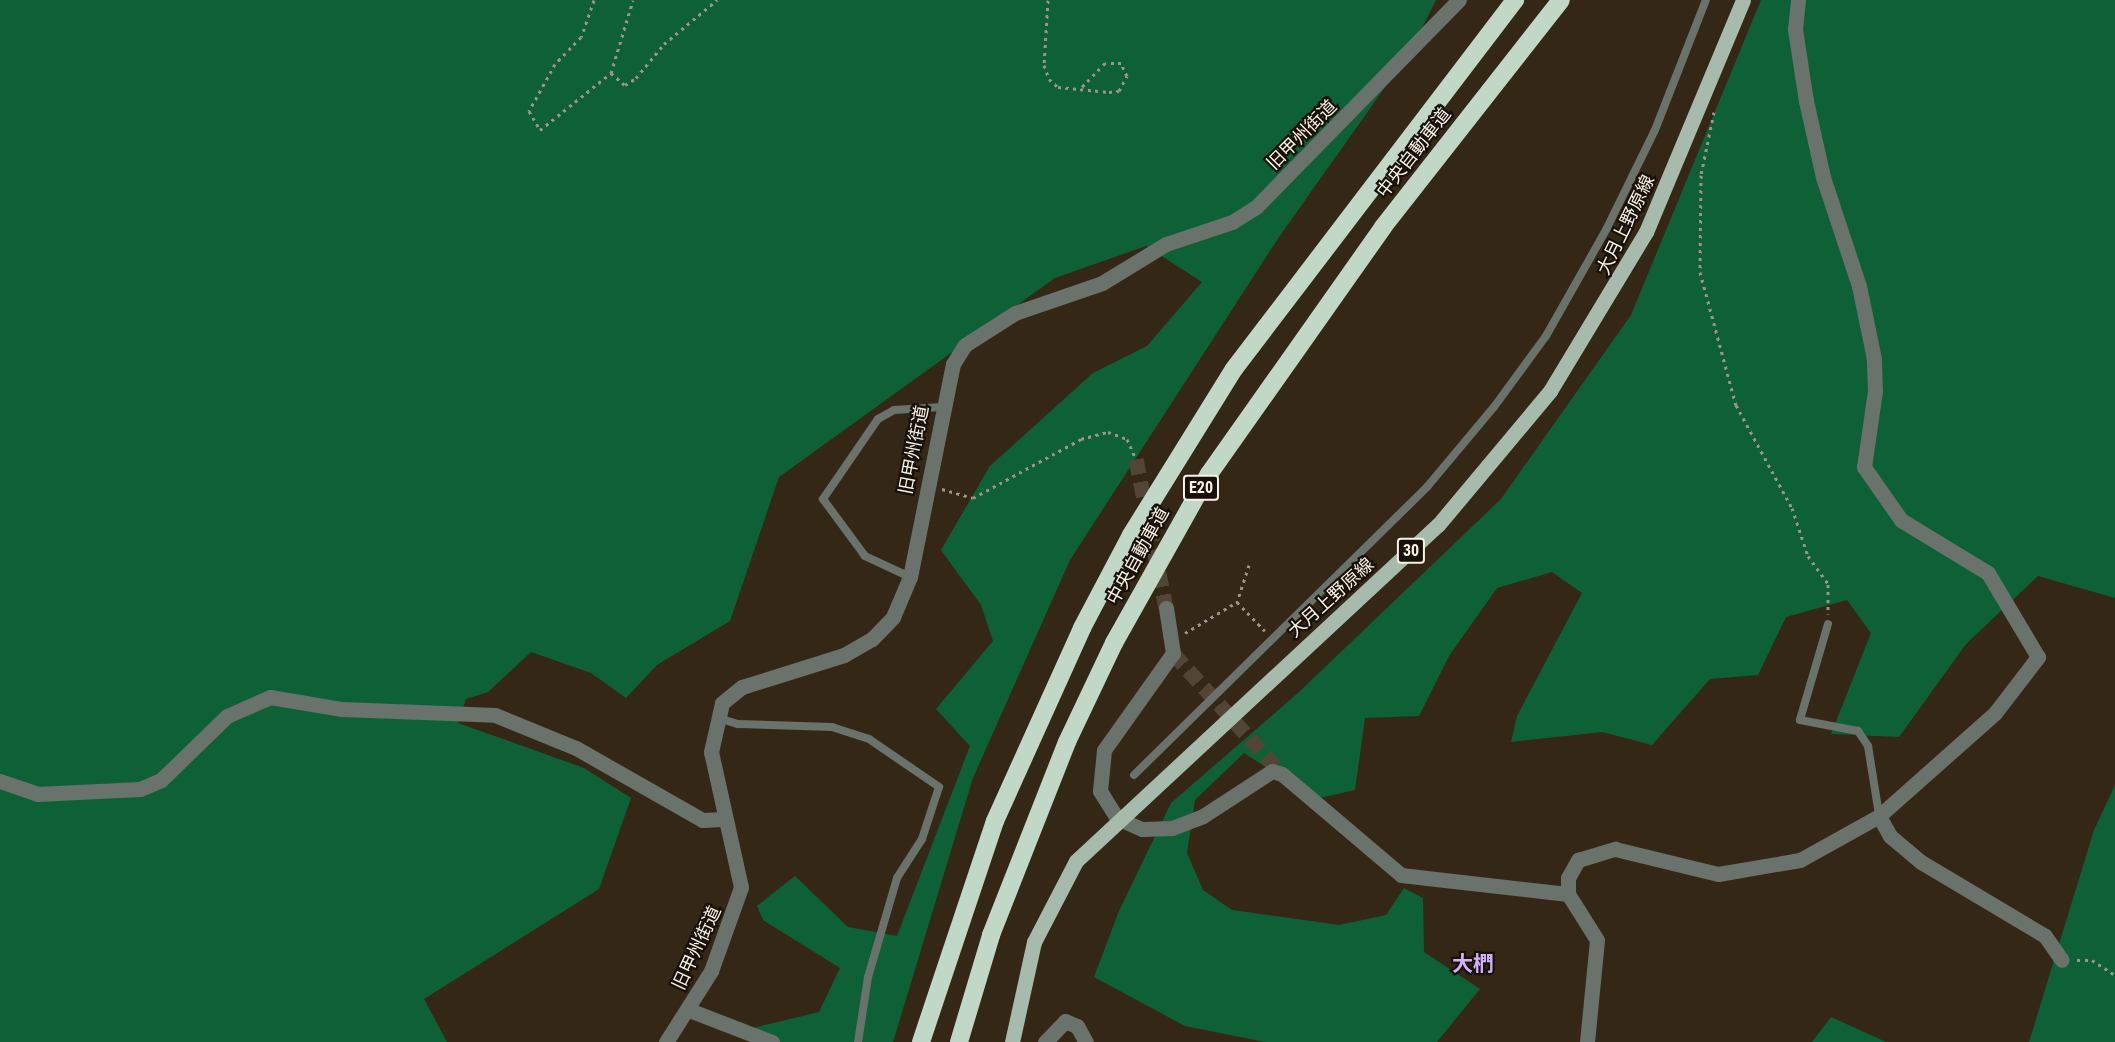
<!DOCTYPE html>
<html>
<head>
<meta charset="utf-8">
<style>
	body { margin:0 }
	#map { position:relative; width:2115px; height:1042px; overflow:hidden; background:#352716; font-family:"Roboto Condensed","Noto Sans JP",sans-serif }
	div>[style] { position:absolute }
	.green>* { inset:0; background:#0e6137 }
	.minor-tunnel>* { height:15px; margin-top:-7.5px; transform-origin:0; background:repeating-linear-gradient(90deg,#534535 0 15px,transparent 0 23px) }
	.path>* { height:3px; margin-top:-1.5px; transform-origin:0; background:repeating-linear-gradient(90deg,#9f9385 0 3px,transparent 0 7.5px) }
	.service>* { height:8px; margin:-4px; padding:0 4px; transform-origin:4px; border-radius:4px; background:#69726b }
	.minor>* { height:15px; margin:-7.5px; padding:0 7.5px; transform-origin:7.5px; border-radius:7.5px; background:#69726b }
	.primary>* { height:15px; margin:-7.5px; padding:0 7.5px; transform-origin:7.5px; border-radius:7.5px; background:#a7bbac }
	.motorway>* { height:18px; margin:-9px; padding:0 9px; transform-origin:9px; border-radius:9px; background:#c0d8c5 }
	span { translate:-50% -50%; white-space:nowrap; text-align:center; line-height:1.15; -webkit-text-stroke:4.5px #18110a; paint-order:stroke }
	.shield-label span { padding:2px 4px; background:#18110a; border:2px solid; border-radius:4px; -webkit-text-stroke-width:0 }
	.shield-label { font-size:16px; color:#faf1e6; font-weight:700 }
	.street-label { font-size:18px; color:#faf1e6 }
	.quarter-label { font-size:21px; color:#d1b2f7; font-weight:700 }
</style>
</head>
<body>
<div id="map">
	<div class="green">
		<i style="clip-path:polygon(0 0,1436px 0,1410px 52px,1279px 237px,1070px 560px,973px 778px,893px 1042px,750px 1042px,749px 1029px,819px 1012px,840px 968px,763px 920px,757px 906px,795px 876px,848px 927px,897px 936px,970px 746px,936px 709px,993px 641px,981px 605px,941px 550px,990px 466px,1093px 373px,1147px 346px,1202px 282px,1146px 246px,1055px 278px,779px 477px,730px 621px,657px 665px,626px 698px,591px 673px,531px 652px,488px 692px,466px 699px,458px 723px,584px 768px,631px 798px,599px 889px,424px 999px,447px 1042px,0 1042px)"></i>
		<i style="clip-path:polygon(1761px 0,2115px 0,2115px 598px,2038px 576px,1966px 644px,1899px 737px,1831px 734px,1871px 633px,1847px 600px,1786px 617px,1758px 675px,1710px 679px,1652px 745px,1602px 732px,1511px 742px,1517px 716px,1582px 593px,1552px 572px,1497px 588px,1449px 656px,1419px 716px,1365px 718px,1355px 790px,1315px 799px,1244px 753px,1195px 800px,1187px 853px,1203px 890px,1232px 910px,1339px 925px,1386px 915px,1404px 888px,1423px 898px,1424px 952px,1480px 989px,1437px 1042px,1265px 1042px,1185px 1026px,1094px 977px,1119px 911px,1171px 803px,1298px 693px,1501px 499px,1631px 315px)"></i>
		<i style="clip-path:polygon(2115px 785px,2115px 1042px,2029px 1042px,2094px 830px)"></i>
		<i style="clip-path:polygon(1831px 1017px,1886px 1042px,1887px 1042px,1812px 1042px)"></i>
	</div>
	<div class="minor-tunnel">
		<i style="left:1136px;top:459px;width:152px;rotate:78.6deg"></i>
		<i style="left:1173px;top:653px;width:163px;rotate:48deg"></i>
	</div>
	<div class="path">
		<i style="left:594px;top:0;width:39px;rotate:109deg"></i>
		<i style="left:581px;top:37px;width:37px;rotate:134deg"></i>
		<i style="left:555px;top:64px;width:54px;rotate:119deg"></i>
		<i style="left:529px;top:111px;width:22px;rotate:60deg"></i>
		<i style="left:540px;top:130px;width:91px;rotate:-38.8deg"></i>
		<i style="left:611px;top:73px;width:76px;rotate:-73.2deg"></i>
		<i style="left:1048px;top:0;width:65px;rotate:93.5deg"></i>
		<i style="left:1044px;top:65px;width:15px;rotate:70deg"></i>
		<i style="left:1049px;top:79px;width:12px;rotate:42deg"></i>
		<i style="left:1058px;top:87px;width:51px;rotate:5.6deg"></i>
		<i style="left:1109px;top:92px;width:10px;rotate:-6deg"></i>
		<i style="left:1119px;top:91px;width:17px;rotate:-62deg"></i>
		<i style="left:1127px;top:76px;width:14px;rotate:-115deg"></i>
		<i style="left:1121px;top:63px;width:16px;rotate:180deg"></i>
		<i style="left:1105px;top:63px;width:33px;rotate:134deg"></i>
		<i style="left:611px;top:73px;width:18px;rotate:41deg"></i>
		<i style="left:625px;top:85px;width:13px;rotate:-32deg"></i>
		<i style="left:636px;top:78px;width:44px;rotate:-50.5deg"></i>
		<i style="left:664px;top:44px;width:69px;rotate:-39.7deg"></i>
		<i style="left:1714px;top:112px;width:64px;rotate:101.7deg"></i>
		<i style="left:1701px;top:175px;width:97px;rotate:90.6deg"></i>
		<i style="left:1700px;top:272px;width:138px;rotate:74.9deg"></i>
		<i style="left:1736px;top:405px;width:117px;rotate:61.5deg"></i>
		<i style="left:1792px;top:508px;width:51px;rotate:71.6deg"></i>
		<i style="left:1808px;top:556px;width:34px;rotate:54deg"></i>
		<i style="left:1828px;top:584px;width:30px;rotate:90deg"></i>
		<i style="left:942px;top:489px;width:32px;rotate:16deg"></i>
		<i style="left:973px;top:498px;width:123px;rotate:-28.6deg"></i>
		<i style="left:1081px;top:439px;width:28px;rotate:-15deg"></i>
		<i style="left:1108px;top:432px;width:20px;rotate:20deg"></i>
		<i style="left:1127px;top:439px;width:22px;rotate:66deg"></i>
		<i style="left:1249px;top:565px;width:39px;rotate:108deg"></i>
		<i style="left:1237px;top:602px;width:40px;rotate:46deg"></i>
		<i style="left:1185px;top:633px;width:61px;rotate:-30.8deg"></i>
		<i style="left:2077px;top:960px;width:15px"></i>
		<i style="left:2092px;top:960px;width:27px;rotate:33deg"></i>
	</div>
	<div class="service">
		<i style="left:910px;top:577px;width:50px;rotate:-155deg"></i>
		<i style="left:865px;top:556px;width:71px;rotate:-126.4deg"></i>
		<i style="left:823px;top:499px;width:97px;rotate:-55.5deg"></i>
		<i style="left:878px;top:419px;width:18px;rotate:-29deg"></i>
		<i style="left:894px;top:410px;width:48px;rotate:-3.6deg"></i>
		<i style="left:1828px;top:624px;width:100px;rotate:106.3deg"></i>
		<i style="left:1800px;top:720px;width:59px;rotate:10.7deg"></i>
		<i style="left:1858px;top:731px;width:18px;rotate:56deg"></i>
		<i style="left:1868px;top:746px;width:70px;rotate:80.9deg"></i>
		<i style="left:718px;top:718px;width:21px;rotate:17deg"></i>
		<i style="left:738px;top:724px;width:94px;rotate:1.8deg"></i>
		<i style="left:832px;top:727px;width:39px;rotate:18deg"></i>
		<i style="left:869px;top:739px;width:85px;rotate:34.4deg"></i>
		<i style="left:939px;top:787px;width:55px;rotate:108.1deg"></i>
		<i style="left:922px;top:839px;width:46px;rotate:122.7deg"></i>
		<i style="left:897px;top:878px;width:103px;rotate:106.3deg"></i>
		<i style="left:868px;top:977px;width:66px;rotate:98.7deg"></i>
		<i style="left:1134px;top:775px;width:411px;rotate:-44.5deg"></i>
		<i style="left:1427px;top:487px;width:104px;rotate:-50.1deg"></i>
		<i style="left:1494px;top:407px;width:88px;rotate:-53.8deg"></i>
		<i style="left:1546px;top:336px;width:122px;rotate:-60.5deg"></i>
		<i style="left:1606px;top:230px;width:111px;rotate:-63.9deg"></i>
		<i style="left:1655px;top:130px;width:140px;rotate:-68.6deg"></i>
	</div>
	<div class="minor">
		<i style="left:1166px;top:608px;width:46px;rotate:81.2deg"></i>
		<i style="left:1173px;top:653px;width:119px;rotate:125.4deg"></i>
		<i style="left:1104px;top:750px;width:41px;rotate:95.6deg"></i>
		<i style="left:1100px;top:791px;width:32px;rotate:58deg"></i>
		<i style="left:1117px;top:818px;width:27px;rotate:24deg"></i>
		<i style="left:1142px;top:829px;width:30px;rotate:-2deg"></i>
		<i style="left:1172px;top:828px;width:33px;rotate:-21deg"></i>
		<i style="left:1203px;top:816px;width:82px;rotate:-33.1deg"></i>
		<i style="left:1272px;top:771px;width:10px;rotate:17deg"></i>
		<i style="left:1282px;top:774px;width:156px;rotate:40.3deg"></i>
		<i style="left:1401px;top:875px;width:168px;rotate:6.5deg"></i>
		<i style="left:0;top:781px;width:39px;rotate:19deg"></i>
		<i style="left:37px;top:794px;width:103px;rotate:-2.8deg"></i>
		<i style="left:140px;top:789px;width:23px;rotate:-23deg"></i>
		<i style="left:161px;top:780px;width:92px;rotate:-44.1deg"></i>
		<i style="left:227px;top:716px;width:47px;rotate:-23.8deg"></i>
		<i style="left:270px;top:697px;width:73px;rotate:9.5deg"></i>
		<i style="left:342px;top:709px;width:153px;rotate:2.2deg"></i>
		<i style="left:495px;top:715px;width:87px;rotate:22.2deg"></i>
		<i style="left:576px;top:748px;width:145px;rotate:29.7deg"></i>
		<i style="left:702px;top:820px;width:21px;rotate:-3deg"></i>
		<i style="left:1879px;top:816px;width:23px;rotate:61deg"></i>
		<i style="left:1890px;top:836px;width:40px;rotate:40deg"></i>
		<i style="left:1921px;top:862px;width:144px;rotate:30.8deg"></i>
		<i style="left:2045px;top:936px;width:29px;rotate:55deg"></i>
		<i style="left:689px;top:1010px;width:89px;rotate:21.1deg"></i>
		<i style="left:666px;top:1042px;width:84px;rotate:-57.6deg"></i>
		<i style="left:711px;top:971px;width:89px;rotate:-70.3deg"></i>
		<i style="left:741px;top:887px;width:138px;rotate:-102.5deg"></i>
		<i style="left:711px;top:752px;width:50px;rotate:-77.3deg"></i>
		<i style="left:722px;top:703px;width:26px;rotate:-39deg"></i>
		<i style="left:742px;top:687px;width:107px;rotate:-17.4deg"></i>
		<i style="left:844px;top:655px;width:32px;rotate:-30deg"></i>
		<i style="left:872px;top:639px;width:30px;rotate:-46deg"></i>
		<i style="left:893px;top:617px;width:43px;rotate:-67deg"></i>
		<i style="left:910px;top:577px;width:217px;rotate:-78.6deg"></i>
		<i style="left:953px;top:364px;width:22px;rotate:-58deg"></i>
		<i style="left:965px;top:345px;width:59px;rotate:-32.6deg"></i>
		<i style="left:1015px;top:313px;width:92px;rotate:-19deg"></i>
		<i style="left:1102px;top:283px;width:75px;rotate:-31.4deg"></i>
		<i style="left:1166px;top:244px;width:70px;rotate:-18.4deg"></i>
		<i style="left:1232px;top:222px;width:28px;rotate:-32deg"></i>
		<i style="left:1256px;top:207px;width:290px;rotate:-45.6deg"></i>
		<i style="left:1045px;top:1042px;width:29px;rotate:-46deg"></i>
		<i style="left:1065px;top:1021px;width:13px;rotate:23deg"></i>
		<i style="left:1077px;top:1026px;width:18px;rotate:61deg"></i>
		<i style="left:1587px;top:1042px;width:102px;rotate:-84.4deg"></i>
		<i style="left:1597px;top:940px;width:54px;rotate:-122.2deg"></i>
		<i style="left:1568px;top:894px;width:16px;rotate:-90deg"></i>
		<i style="left:1568px;top:878px;width:21px;rotate:-61deg"></i>
		<i style="left:1578px;top:860px;width:39px;rotate:-17deg"></i>
		<i style="left:1615px;top:849px;width:106px;rotate:13.6deg"></i>
		<i style="left:1718px;top:874px;width:83px;rotate:-9.7deg"></i>
		<i style="left:1800px;top:860px;width:90px;rotate:-29.1deg"></i>
		<i style="left:1879px;top:816px;width:155px;rotate:-41.6deg"></i>
		<i style="left:1995px;top:713px;width:71px;rotate:-52.5deg"></i>
		<i style="left:2038px;top:657px;width:98px;rotate:-120.8deg"></i>
		<i style="left:1988px;top:573px;width:102px;rotate:-148.7deg"></i>
		<i style="left:1901px;top:520px;width:65px;rotate:-124.9deg"></i>
		<i style="left:1864px;top:467px;width:77px;rotate:-81.8deg"></i>
		<i style="left:1875px;top:391px;width:32px;rotate:-92deg"></i>
		<i style="left:1874px;top:359px;width:75px;rotate:-101.6deg"></i>
		<i style="left:1859px;top:286px;width:115px;rotate:-108.3deg"></i>
		<i style="left:1823px;top:177px;width:78px;rotate:-102.6deg"></i>
		<i style="left:1806px;top:101px;width:73px;rotate:-98.7deg"></i>
		<i style="left:1795px;top:29px;width:29px;rotate:-84deg"></i>
	</div>
	<div class="primary">
		<i style="left:1012px;top:1042px;width:102px;rotate:-77.6deg"></i>
		<i style="left:1034px;top:942px;width:91px;rotate:-62.6deg"></i>
		<i style="left:1076px;top:861px;width:494px;rotate:-42.9deg"></i>
		<i style="left:1438px;top:525px;width:175px;rotate:-50.1deg"></i>
		<i style="left:1550px;top:391px;width:186px;rotate:-58.9deg"></i>
		<i style="left:1646px;top:232px;width:251px;rotate:-67.3deg"></i>
	</div>
	<div class="motorway">
		<i style="left:921px;top:1042px;width:233px;rotate:-71.5deg"></i>
		<i style="left:995px;top:821px;width:212px;rotate:-65.7deg"></i>
		<i style="left:1082px;top:628px;width:105px;rotate:-62.2deg"></i>
		<i style="left:1131px;top:535px;width:195px;rotate:-58.2deg"></i>
		<i style="left:1234px;top:369px;width:464px;rotate:-52.7deg"></i>
		<i style="left:959px;top:1042px;width:112px;rotate:-73.3deg"></i>
		<i style="left:991px;top:935px;width:207px;rotate:-68.5deg"></i>
		<i style="left:1067px;top:742px;width:110px;rotate:-64.6deg"></i>
		<i style="left:1114px;top:643px;width:194px;rotate:-60.7deg"></i>
		<i style="left:1209px;top:474px;width:302px;rotate:-54.8deg"></i>
		<i style="left:1383px;top:227px;width:288px;rotate:-51.9deg"></i>
	</div>
	<div class="shield-label">
		<span style="left:1201px;top:488px">E20</span>
		<span style="left:1411px;top:551px">30</span>
	</div>
	<div class="street-label">
		<span style="left:1302px;top:135px;rotate:-45deg">旧甲州街道</span>
		<span style="left:1414px;top:153px;rotate:-52deg">中央自動車道</span>
		<span style="left:1626px;top:225px;rotate:-64deg">大月上野原線</span>
		<span style="left:914px;top:450px;rotate:-79deg">旧甲州街道</span>
		<span style="left:1138px;top:556px;rotate:-61deg">中央自動車道</span>
		<span style="left:1331px;top:598px;rotate:-42deg">大月上野原線</span>
		<span style="left:697px;top:948px;rotate:-65deg">旧甲州街道</span>
	</div>
	<div class="quarter-label">
		<span style="left:1473px;top:964px">大椚</span>
	</div>
</div>
</body>
</html>
